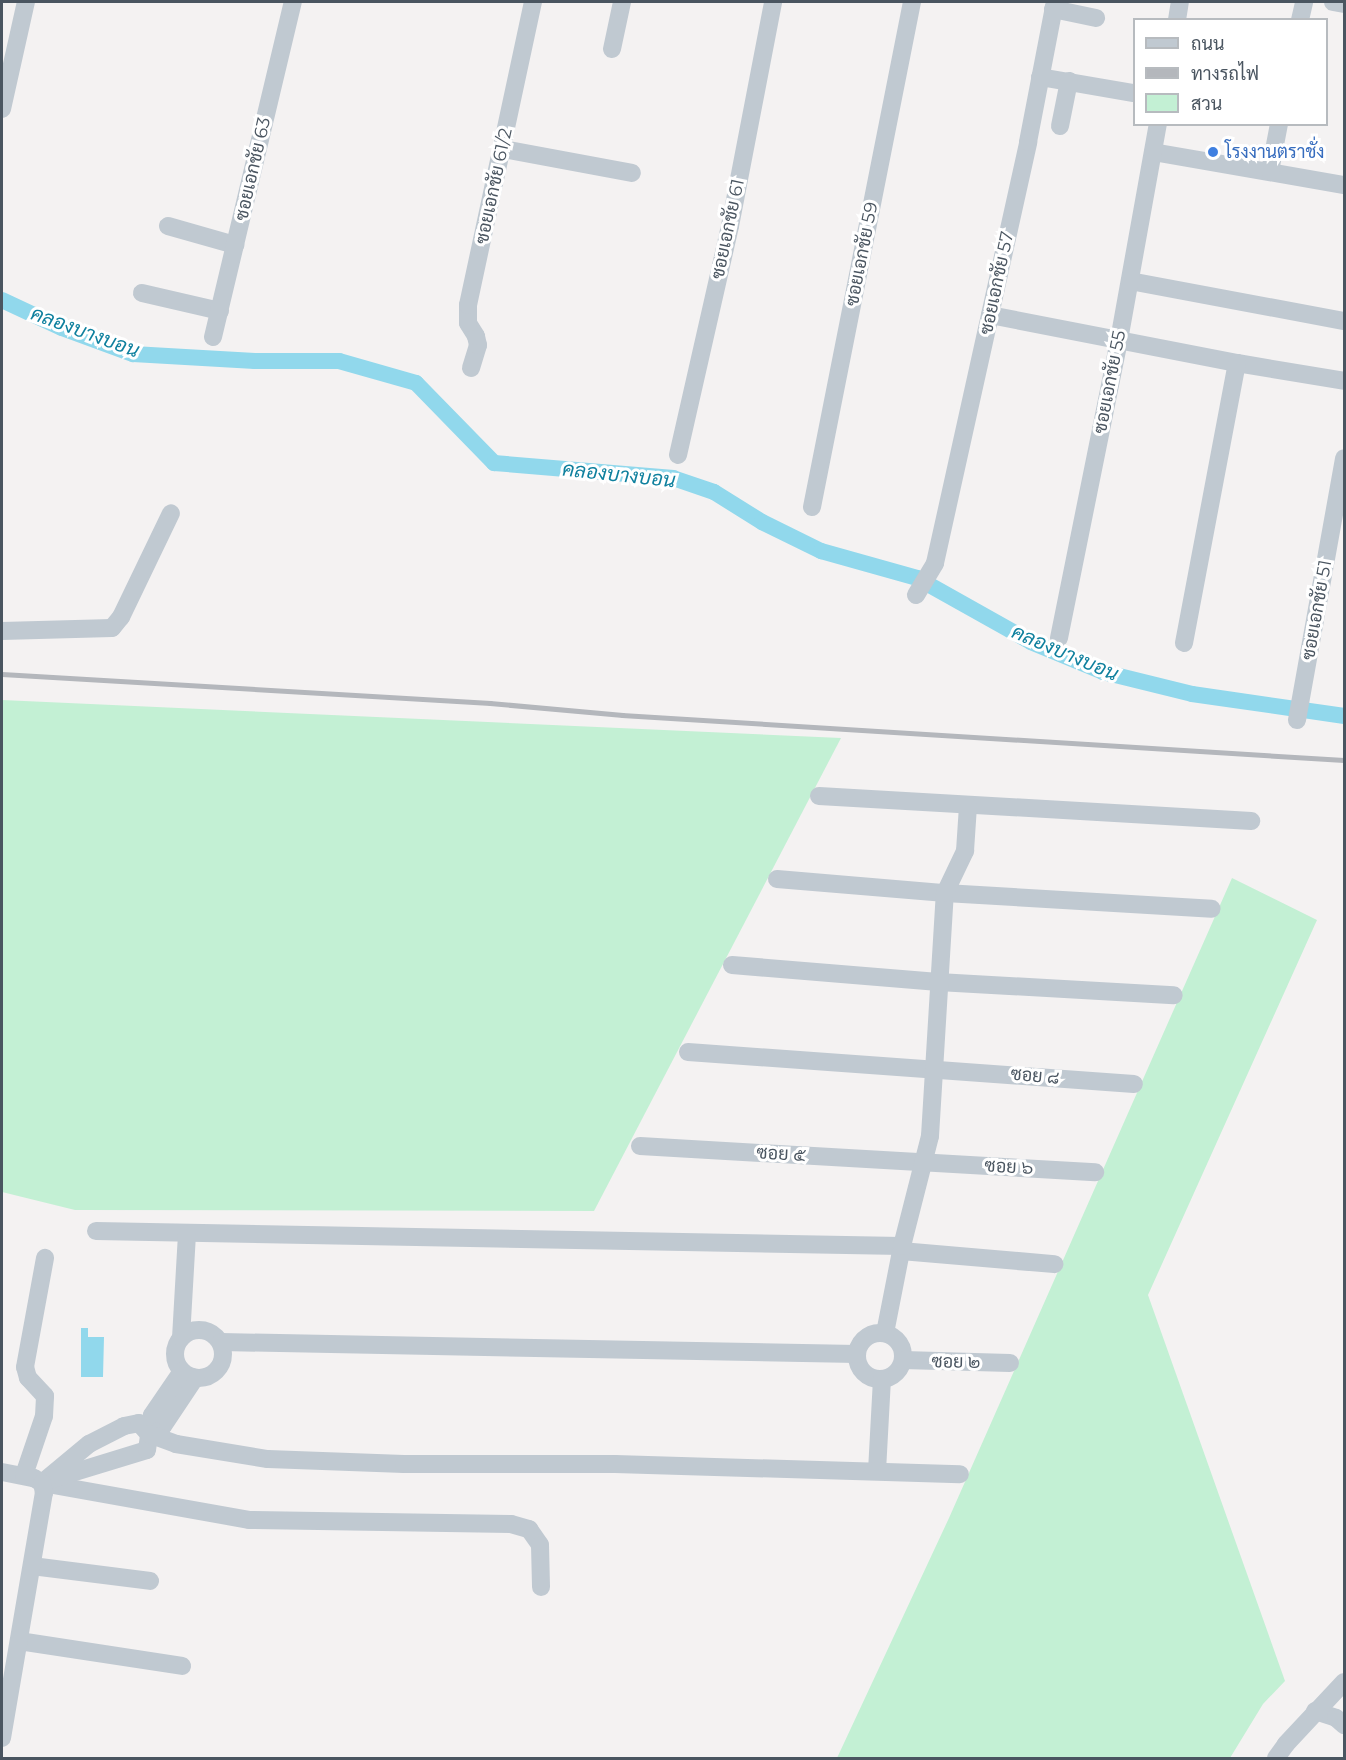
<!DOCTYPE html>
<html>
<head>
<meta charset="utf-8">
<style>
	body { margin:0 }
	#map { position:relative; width:1346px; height:1760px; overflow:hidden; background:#f4f2f2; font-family:Montserrat,Sarabun,sans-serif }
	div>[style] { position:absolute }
	.green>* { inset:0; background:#c3f0d4 }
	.water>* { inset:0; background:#91d8ec }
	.canal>* { height:16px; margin:-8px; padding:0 8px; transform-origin:8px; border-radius:8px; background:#91d8ec }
	.minor>* { height:18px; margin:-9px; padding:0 9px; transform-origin:9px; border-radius:9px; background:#c0c9d1 }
	.minor>.ring { margin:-9px; padding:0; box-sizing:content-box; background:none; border:18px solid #c0c9d1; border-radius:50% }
	.rail>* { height:4.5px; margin:-2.25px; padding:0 2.25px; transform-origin:2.25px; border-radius:2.25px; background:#b4b7bc }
	.dots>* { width:16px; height:16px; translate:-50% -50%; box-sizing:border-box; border:3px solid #fff; border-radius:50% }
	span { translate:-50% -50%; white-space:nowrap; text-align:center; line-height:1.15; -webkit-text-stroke:6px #fff; paint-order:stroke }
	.shop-label { font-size:18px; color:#366cbe }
	.left { translate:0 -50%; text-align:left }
	.street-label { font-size:18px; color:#4a5560 }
	.water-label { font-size:20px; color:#0f809e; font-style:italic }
	.frame { position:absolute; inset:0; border:3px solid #4a5560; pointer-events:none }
	.legend { position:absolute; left:1133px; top:18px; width:195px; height:108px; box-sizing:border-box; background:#fff; border:2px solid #b7bbbf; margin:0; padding:8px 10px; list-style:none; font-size:18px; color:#4a5560 }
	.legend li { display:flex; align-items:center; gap:12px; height:30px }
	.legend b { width:30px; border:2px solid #b7bbbf }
</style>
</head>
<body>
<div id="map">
	<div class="green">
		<i style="clip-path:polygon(2px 700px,841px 738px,594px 1211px,75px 1210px,2px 1192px)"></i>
		<i style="clip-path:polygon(1232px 878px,1317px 920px,1148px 1295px,1285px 1681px,1263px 1704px,1230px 1758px,837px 1758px,949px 1518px)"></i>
	</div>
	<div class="water">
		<i style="clip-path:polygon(81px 1328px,88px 1328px,88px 1337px,104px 1337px,103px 1377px,81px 1377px)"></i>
	</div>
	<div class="canal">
		<i style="left:2px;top:300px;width:66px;rotate:25deg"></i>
		<i style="left:62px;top:328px;width:76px;rotate:20.1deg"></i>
		<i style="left:133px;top:354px;width:122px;rotate:3.3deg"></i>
		<i style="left:255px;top:361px;width:84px"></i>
		<i style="left:339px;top:361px;width:80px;rotate:15.9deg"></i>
		<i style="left:416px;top:383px;width:112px;rotate:45.7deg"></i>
		<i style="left:494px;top:463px;width:180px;rotate:4.8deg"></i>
		<i style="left:673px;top:478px;width:43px;rotate:18.9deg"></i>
		<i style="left:714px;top:492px;width:57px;rotate:32deg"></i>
		<i style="left:762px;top:522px;width:66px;rotate:26.2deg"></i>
		<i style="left:821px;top:551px;width:100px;rotate:15.7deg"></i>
		<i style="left:917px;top:578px;width:131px;rotate:29.3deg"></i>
		<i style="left:1031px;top:642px;width:78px;rotate:22.6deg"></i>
		<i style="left:1103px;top:672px;width:92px;rotate:13.9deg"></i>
		<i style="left:1192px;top:694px;width:154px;rotate:8.2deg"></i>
	</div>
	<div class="minor">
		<i style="left:1333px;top:2px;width:11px;rotate:10deg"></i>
		<i style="left:1053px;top:9px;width:44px;rotate:11.8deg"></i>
		<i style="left:1177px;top:20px;width:18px;rotate:-81deg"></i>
		<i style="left:1300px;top:20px;width:18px;rotate:-77deg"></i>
		<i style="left:612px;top:49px;width:48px;rotate:-78deg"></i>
		<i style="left:1040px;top:77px;width:95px;rotate:9.7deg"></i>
		<i style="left:2px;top:109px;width:110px;rotate:-77.4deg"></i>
		<i style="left:1060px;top:126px;width:46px;rotate:-78.7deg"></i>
		<i style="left:503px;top:149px;width:131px;rotate:10.5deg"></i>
		<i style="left:1153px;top:152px;width:194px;rotate:9.8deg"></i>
		<i style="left:1270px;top:171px;width:48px;rotate:-79.2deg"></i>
		<i style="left:168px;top:226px;width:70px;rotate:15.8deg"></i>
		<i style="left:1130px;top:281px;width:218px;rotate:10.6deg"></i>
		<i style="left:142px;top:293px;width:80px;rotate:13deg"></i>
		<i style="left:990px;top:315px;width:252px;rotate:11deg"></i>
		<i style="left:1237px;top:363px;width:109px;rotate:9.5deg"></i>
		<i style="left:213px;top:337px;width:344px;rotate:-76.6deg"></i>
		<i style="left:471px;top:368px;width:24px;rotate:-73deg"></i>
		<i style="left:478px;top:345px;width:9px;rotate:-103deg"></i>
		<i style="left:476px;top:336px;width:15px;rotate:-122deg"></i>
		<i style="left:468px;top:323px;width:18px;rotate:-90deg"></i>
		<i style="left:468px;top:305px;width:310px;rotate:-77.9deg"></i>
		<i style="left:678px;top:455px;width:235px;rotate:-77.2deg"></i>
		<i style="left:730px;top:226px;width:228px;rotate:-79.1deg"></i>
		<i style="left:812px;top:507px;width:515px;rotate:-78.8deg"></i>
		<i style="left:916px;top:595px;width:37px;rotate:-59deg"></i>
		<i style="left:935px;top:563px;width:431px;rotate:-77.5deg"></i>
		<i style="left:1028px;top:142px;width:143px;rotate:-79.1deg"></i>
		<i style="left:2px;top:631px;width:110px;rotate:-1.6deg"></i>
		<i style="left:112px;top:628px;width:14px;rotate:-51deg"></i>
		<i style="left:121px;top:617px;width:115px;rotate:-64.3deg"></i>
		<i style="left:1059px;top:638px;width:304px;rotate:-78.6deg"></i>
		<i style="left:1119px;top:340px;width:219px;rotate:-79.8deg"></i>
		<i style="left:1184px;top:643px;width:285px;rotate:-79.3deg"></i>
		<i style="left:1297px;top:720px;width:266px;rotate:-79.8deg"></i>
		<i style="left:819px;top:796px;width:433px;rotate:3.3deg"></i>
		<i style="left:777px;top:879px;width:169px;rotate:4.8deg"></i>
		<i style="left:945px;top:893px;width:267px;rotate:3.4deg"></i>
		<i style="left:732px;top:965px;width:207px;rotate:4.7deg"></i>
		<i style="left:938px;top:982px;width:236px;rotate:3.2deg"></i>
		<i style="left:688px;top:1052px;width:447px;rotate:4.1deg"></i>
		<i style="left:640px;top:1146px;width:456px;rotate:3.3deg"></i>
		<i style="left:96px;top:1231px;width:806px;rotate:1.07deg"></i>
		<i style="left:901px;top:1251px;width:154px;rotate:4.9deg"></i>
		<i class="ring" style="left:175px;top:1330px;width:30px;height:30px"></i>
		<i class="ring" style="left:857px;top:1333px;width:28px;height:28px"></i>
		<i style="left:885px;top:1333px;width:89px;rotate:-78.9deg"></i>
		<i style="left:902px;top:1246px;width:114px;rotate:-75.7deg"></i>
		<i style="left:930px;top:1136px;width:243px;rotate:-86.5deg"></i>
		<i style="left:945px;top:893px;width:47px;rotate:-64.5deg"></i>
		<i style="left:965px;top:851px;width:45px;rotate:-86.2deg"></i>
		<i style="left:181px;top:1338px;width:104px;rotate:-86.7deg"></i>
		<i style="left:221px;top:1342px;width:636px;rotate:1.08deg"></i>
		<i style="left:903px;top:1360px;width:107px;rotate:1.6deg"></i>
		<i style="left:149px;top:1434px;width:16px;rotate:-30deg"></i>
		<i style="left:163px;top:1426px;width:58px;rotate:-56.3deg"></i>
		<i style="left:877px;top:1471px;width:91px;rotate:-86.9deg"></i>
		<i style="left:2px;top:1472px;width:33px;rotate:11deg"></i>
		<i style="left:34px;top:1478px;width:9px;rotate:32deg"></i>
		<i style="left:42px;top:1483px;width:210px;rotate:10.1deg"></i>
		<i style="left:249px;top:1520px;width:262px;rotate:0.9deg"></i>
		<i style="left:511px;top:1524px;width:19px;rotate:16deg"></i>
		<i style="left:529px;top:1529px;width:19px;rotate:55deg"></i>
		<i style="left:540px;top:1545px;width:42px;rotate:88.6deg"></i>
		<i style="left:24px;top:1475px;width:62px;rotate:-71.3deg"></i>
		<i style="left:44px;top:1416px;width:20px;rotate:-87deg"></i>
		<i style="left:45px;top:1396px;width:25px;rotate:-133deg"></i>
		<i style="left:28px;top:1378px;width:11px;rotate:-105deg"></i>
		<i style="left:25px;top:1367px;width:111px;rotate:-79.6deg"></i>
		<i style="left:49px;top:1480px;width:102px;rotate:-17deg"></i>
		<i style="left:147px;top:1450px;width:35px;rotate:-82deg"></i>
		<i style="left:152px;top:1415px;width:53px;rotate:-55.7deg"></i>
		<i style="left:42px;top:1483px;width:61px;rotate:-39.7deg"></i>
		<i style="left:89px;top:1444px;width:39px;rotate:-27deg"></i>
		<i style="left:124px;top:1426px;width:15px;rotate:-11deg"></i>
		<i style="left:139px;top:1423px;width:15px;rotate:48deg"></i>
		<i style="left:149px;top:1434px;width:29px;rotate:20deg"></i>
		<i style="left:176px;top:1444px;width:93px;rotate:9.3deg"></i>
		<i style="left:268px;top:1459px;width:136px;rotate:2.1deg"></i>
		<i style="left:404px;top:1464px;width:211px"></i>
		<i style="left:615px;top:1464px;width:345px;rotate:1.7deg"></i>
		<i style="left:32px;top:1566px;width:119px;rotate:7.2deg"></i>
		<i style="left:19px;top:1641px;width:165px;rotate:8.7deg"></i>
		<i style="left:1315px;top:1711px;width:22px;rotate:18deg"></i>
		<i style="left:1336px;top:1718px;width:11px;rotate:41deg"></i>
		<i style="left:2px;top:1738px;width:249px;rotate:-80.3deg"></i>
		<i style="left:44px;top:1493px;width:10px;rotate:-101deg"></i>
		<i style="left:1276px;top:1758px;width:17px;rotate:-54deg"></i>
		<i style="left:1286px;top:1744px;width:85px;rotate:-46.9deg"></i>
	</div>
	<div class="rail">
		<i style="left:2px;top:674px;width:489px;rotate:3.4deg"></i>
		<i style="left:490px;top:703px;width:133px;rotate:5.2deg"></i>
		<i style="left:622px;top:715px;width:723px;rotate:3.57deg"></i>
	</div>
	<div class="dots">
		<i style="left:1213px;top:152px;background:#3f7fe0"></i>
	</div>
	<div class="shop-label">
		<span class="left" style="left:1225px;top:152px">โรงงานตราชั่ง</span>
	</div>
	<div class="street-label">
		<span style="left:253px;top:169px;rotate:-77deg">ซอยเอกชัย 63</span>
		<span style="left:494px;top:186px;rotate:-78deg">ซอยเอกชัย 61/2</span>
		<span style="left:728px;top:229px;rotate:-78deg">ซอยเอกชัย 61</span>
		<span style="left:862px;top:254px;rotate:-79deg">ซอยเอกชัย 59</span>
		<span style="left:997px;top:283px;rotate:-78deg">ซอยเอกชัย 57</span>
		<span style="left:1110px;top:382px;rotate:-79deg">ซอยเอกชัย 55</span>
		<span style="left:1317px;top:610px;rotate:-80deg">ซอยเอกชัย 51</span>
		<span style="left:1035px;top:1076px;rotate:5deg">ซอย ๘</span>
		<span style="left:781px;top:1154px;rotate:3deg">ซอย ๕</span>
		<span style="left:1009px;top:1167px;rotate:3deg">ซอย ๖</span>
		<span style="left:956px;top:1362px;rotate:1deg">ซอย ๒</span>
	</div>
	<div class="water-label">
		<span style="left:85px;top:332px;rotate:20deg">คลองบางบอน</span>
		<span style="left:619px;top:475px;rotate:6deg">คลองบางบอน</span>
		<span style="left:1065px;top:653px;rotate:23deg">คลองบางบอน</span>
	</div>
	<div class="frame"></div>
	<ul class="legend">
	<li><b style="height:8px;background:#c0c9d1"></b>ถนน</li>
	<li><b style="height:8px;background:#b4b7bc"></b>ทางรถไฟ</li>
	<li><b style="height:16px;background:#c3f0d4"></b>สวน</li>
	</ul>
</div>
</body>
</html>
